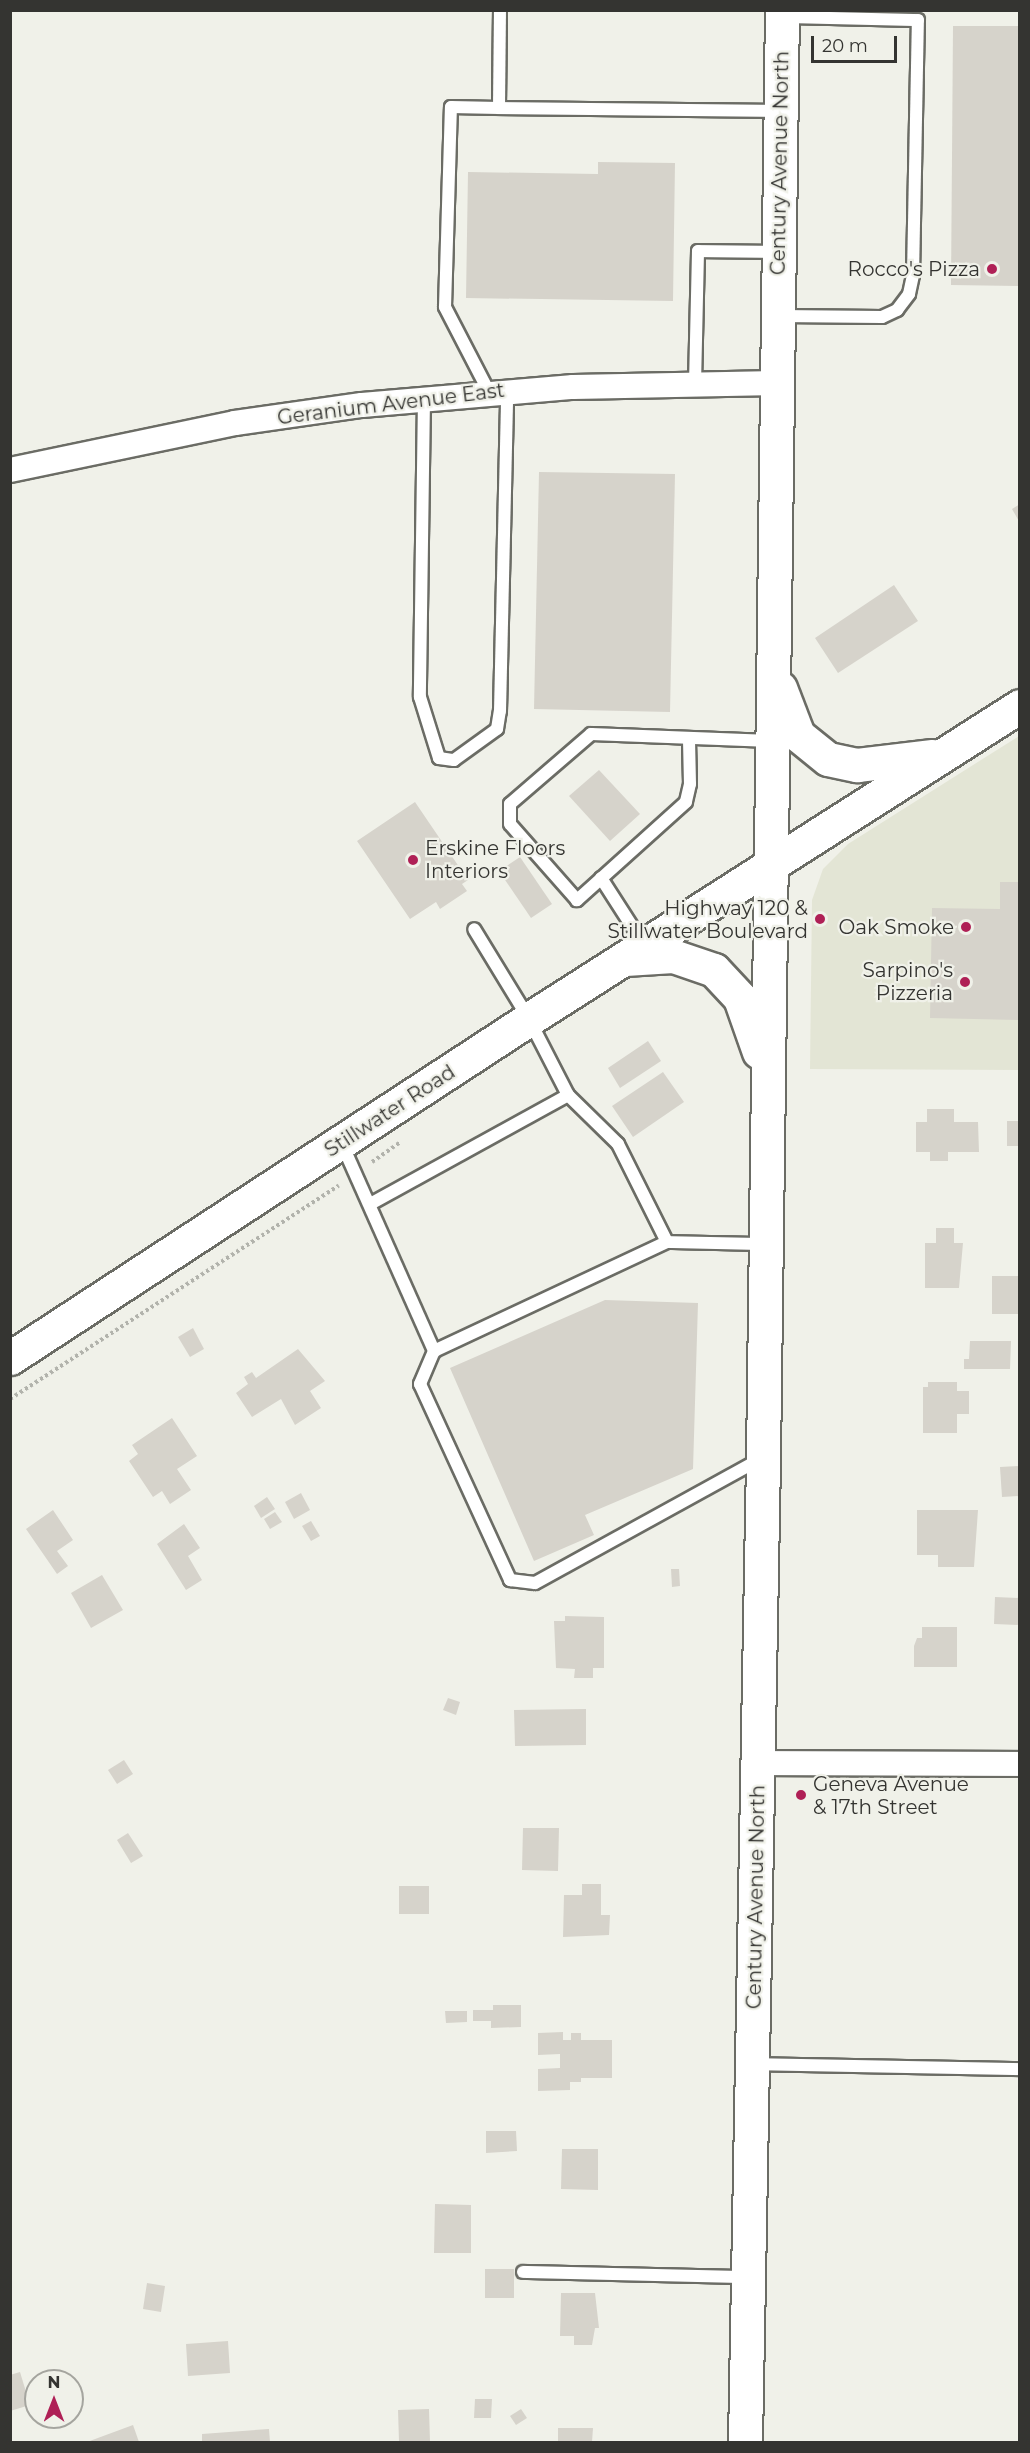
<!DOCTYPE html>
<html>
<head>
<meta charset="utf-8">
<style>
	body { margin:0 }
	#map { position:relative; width:1030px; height:2453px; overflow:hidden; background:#f0f1e9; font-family:Montserrat,sans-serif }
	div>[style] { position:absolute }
	.built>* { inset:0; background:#e3e5d5 }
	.building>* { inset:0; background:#d6d3cb }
	.path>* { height:4px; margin-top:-2px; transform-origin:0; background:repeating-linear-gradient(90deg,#b2b3ac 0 3px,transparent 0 6px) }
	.roads { filter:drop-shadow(2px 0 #6b6c65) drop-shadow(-2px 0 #6b6c65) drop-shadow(0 2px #6b6c65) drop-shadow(0 -2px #6b6c65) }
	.lane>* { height:12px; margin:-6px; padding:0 6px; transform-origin:6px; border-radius:6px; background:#fff }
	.street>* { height:24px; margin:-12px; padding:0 12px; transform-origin:12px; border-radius:12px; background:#fff }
	.secondary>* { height:33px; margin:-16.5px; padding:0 16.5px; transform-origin:16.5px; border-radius:16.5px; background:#fff }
	.dots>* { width:16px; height:16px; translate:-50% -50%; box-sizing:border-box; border:3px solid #f0f1e9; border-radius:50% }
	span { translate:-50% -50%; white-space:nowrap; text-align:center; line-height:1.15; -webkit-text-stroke:4.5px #f0f1e9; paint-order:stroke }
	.street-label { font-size:20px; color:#343431 }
	.poi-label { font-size:20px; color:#343431 }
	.right { translate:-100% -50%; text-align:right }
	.left { translate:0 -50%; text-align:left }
	.frame { position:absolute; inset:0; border:12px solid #343431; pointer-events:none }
	.north { position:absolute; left:24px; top:2369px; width:60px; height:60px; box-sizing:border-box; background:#f0f1e9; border:2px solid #a5a59f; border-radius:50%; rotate:0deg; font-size:16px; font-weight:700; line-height:24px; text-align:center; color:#343431 }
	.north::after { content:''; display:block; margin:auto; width:21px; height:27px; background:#af2056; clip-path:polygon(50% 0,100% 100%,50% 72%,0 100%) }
	.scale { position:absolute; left:811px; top:36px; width:86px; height:27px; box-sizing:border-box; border:3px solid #343431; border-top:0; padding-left:8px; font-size:18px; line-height:21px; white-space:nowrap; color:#343431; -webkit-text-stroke:4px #f0f1e9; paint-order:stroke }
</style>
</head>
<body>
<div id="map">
	<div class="built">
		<i style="clip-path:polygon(1019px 736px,1019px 1070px,810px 1069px,812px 900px,823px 869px,848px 844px)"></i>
	</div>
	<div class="building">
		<i style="clip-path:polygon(953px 26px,1020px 26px,1020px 286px,951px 285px)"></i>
		<i style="clip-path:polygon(598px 162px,675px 163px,673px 301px,466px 298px,468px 172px,598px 174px)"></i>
		<i style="clip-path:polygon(539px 472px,675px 474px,670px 712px,534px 709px)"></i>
		<i style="clip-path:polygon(1020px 504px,1020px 523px,1012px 509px)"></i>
		<i style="clip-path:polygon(894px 585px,918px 621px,838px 673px,815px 638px)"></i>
		<i style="clip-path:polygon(599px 770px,640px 814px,610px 841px,569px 796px)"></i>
		<i style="clip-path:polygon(415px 802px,468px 880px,462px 884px,467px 891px,440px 909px,436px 902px,410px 919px,357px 841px)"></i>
		<i style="clip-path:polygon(520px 857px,552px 904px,531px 918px,499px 871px)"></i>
		<i style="clip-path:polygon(1000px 882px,1020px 882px,1020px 1020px,930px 1018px,932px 908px,1000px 909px)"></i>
		<i style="clip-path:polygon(648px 1041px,661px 1061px,620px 1088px,608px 1068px)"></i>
		<i style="clip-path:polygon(663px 1072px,684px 1102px,633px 1137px,612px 1106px)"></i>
		<i style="clip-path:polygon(927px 1109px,954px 1109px,954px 1122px,978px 1122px,979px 1152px,948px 1152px,948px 1161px,930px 1161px,930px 1152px,916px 1152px,916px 1122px,927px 1122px)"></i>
		<i style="clip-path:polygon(1007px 1121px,1020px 1121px,1020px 1146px,1007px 1146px)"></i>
		<i style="clip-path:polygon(936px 1228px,954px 1228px,954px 1243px,963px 1243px,959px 1288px,925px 1288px,925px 1243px,936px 1243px)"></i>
		<i style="clip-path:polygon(992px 1276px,1020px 1276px,1020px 1314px,992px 1314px)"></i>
		<i style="clip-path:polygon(605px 1300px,698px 1303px,693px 1469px,585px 1515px,594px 1535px,534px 1561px,450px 1368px)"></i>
		<i style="clip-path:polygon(193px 1328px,204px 1349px,190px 1357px,178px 1337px)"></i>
		<i style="clip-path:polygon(970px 1341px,1011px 1341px,1010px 1369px,964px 1369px,964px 1359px,969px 1359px)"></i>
		<i style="clip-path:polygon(298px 1349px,325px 1381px,310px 1391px,321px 1408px,295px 1425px,281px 1399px,252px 1417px,236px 1393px,248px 1384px,244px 1377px,252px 1372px,256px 1378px)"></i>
		<i style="clip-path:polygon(928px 1382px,957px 1382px,957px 1391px,969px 1391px,969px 1414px,957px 1414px,957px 1433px,923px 1433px,923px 1387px,928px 1387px)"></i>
		<i style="clip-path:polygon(172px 1418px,197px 1456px,177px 1469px,191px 1490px,170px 1504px,162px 1491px,153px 1497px,129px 1461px,138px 1454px,132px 1445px)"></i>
		<i style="clip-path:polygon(1020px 1466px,1020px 1496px,1002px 1497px,1000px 1467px)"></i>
		<i style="clip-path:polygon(301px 1493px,310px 1510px,294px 1519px,285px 1502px)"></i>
		<i style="clip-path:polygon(267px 1497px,275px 1509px,261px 1518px,254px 1506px)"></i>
		<i style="clip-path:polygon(53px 1510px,73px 1540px,57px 1551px,68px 1566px,57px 1574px,26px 1529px)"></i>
		<i style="clip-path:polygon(917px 1510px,978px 1510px,974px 1567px,938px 1567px,938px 1555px,917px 1555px)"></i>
		<i style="clip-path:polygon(275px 1512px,282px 1522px,270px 1529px,264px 1519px)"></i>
		<i style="clip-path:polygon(311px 1521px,320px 1536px,311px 1541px,302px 1526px)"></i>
		<i style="clip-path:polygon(184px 1524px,200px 1548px,188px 1556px,202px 1580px,186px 1590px,157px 1544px)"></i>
		<i style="clip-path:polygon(671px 1569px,679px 1569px,680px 1586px,672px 1587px)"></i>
		<i style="clip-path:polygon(102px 1575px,123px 1610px,91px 1628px,71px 1593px)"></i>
		<i style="clip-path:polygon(995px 1597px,1020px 1598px,1020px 1625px,994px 1624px)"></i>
		<i style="clip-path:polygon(565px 1616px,604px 1617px,604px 1668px,593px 1668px,593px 1678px,574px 1678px,575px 1669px,556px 1668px,554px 1621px,565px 1621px)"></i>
		<i style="clip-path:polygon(922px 1627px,957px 1627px,957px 1667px,914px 1667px,914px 1646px,917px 1638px,922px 1638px)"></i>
		<i style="clip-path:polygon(448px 1698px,460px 1702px,456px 1715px,443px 1710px)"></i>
		<i style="clip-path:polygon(586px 1709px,586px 1745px,515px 1746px,514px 1710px)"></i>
		<i style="clip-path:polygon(124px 1760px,133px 1774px,117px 1784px,108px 1770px)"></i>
		<i style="clip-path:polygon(523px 1828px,559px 1828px,558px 1871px,522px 1870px)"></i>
		<i style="clip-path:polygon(128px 1833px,143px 1856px,131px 1863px,117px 1840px)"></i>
		<i style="clip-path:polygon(582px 1884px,601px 1884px,601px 1915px,610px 1915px,609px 1935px,563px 1937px,564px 1895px,582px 1895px)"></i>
		<i style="clip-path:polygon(399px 1886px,429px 1886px,429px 1914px,399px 1914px)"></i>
		<i style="clip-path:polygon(493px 2005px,521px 2005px,521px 2027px,491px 2028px,491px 2021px,473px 2021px,473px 2010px,493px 2010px)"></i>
		<i style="clip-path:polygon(445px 2011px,467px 2011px,467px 2022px,446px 2023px)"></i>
		<i style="clip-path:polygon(563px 2032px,563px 2040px,571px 2040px,571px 2033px,581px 2033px,581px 2040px,612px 2040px,612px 2078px,581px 2078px,581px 2082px,570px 2082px,570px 2090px,538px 2091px,538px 2069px,560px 2068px,560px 2054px,538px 2055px,538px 2033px)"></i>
		<i style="clip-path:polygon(486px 2131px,516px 2131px,517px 2151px,486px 2153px)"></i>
		<i style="clip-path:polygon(562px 2149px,598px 2149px,598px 2190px,561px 2189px)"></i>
		<i style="clip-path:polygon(435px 2204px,471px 2205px,471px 2253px,434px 2253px)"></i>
		<i style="clip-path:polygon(485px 2269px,514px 2269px,514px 2298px,485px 2298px)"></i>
		<i style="clip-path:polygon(147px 2283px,165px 2286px,161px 2312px,143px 2309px)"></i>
		<i style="clip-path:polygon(561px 2293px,595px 2293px,599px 2328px,595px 2328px,592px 2345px,574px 2345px,574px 2336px,560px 2336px)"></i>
		<i style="clip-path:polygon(228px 2341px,230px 2373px,188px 2376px,186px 2344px)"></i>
		<i style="clip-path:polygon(20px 2372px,30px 2405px,10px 2411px,10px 2375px)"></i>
		<i style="clip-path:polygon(475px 2399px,492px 2399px,491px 2418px,474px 2418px)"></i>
		<i style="clip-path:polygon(429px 2409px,430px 2442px,399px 2442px,398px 2410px)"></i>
		<i style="clip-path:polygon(521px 2409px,527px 2418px,516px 2425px,510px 2416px)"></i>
		<i style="clip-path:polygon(133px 2425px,139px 2442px,87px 2442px)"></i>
		<i style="clip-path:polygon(558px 2428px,593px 2428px,592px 2442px,558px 2442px)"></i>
		<i style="clip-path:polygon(269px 2429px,270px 2442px,202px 2442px,202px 2434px)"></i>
	</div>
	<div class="path">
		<i style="left:372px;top:1162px;width:35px;rotate:-35deg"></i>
		<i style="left:10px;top:1399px;width:392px;rotate:-33deg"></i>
	</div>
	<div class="roads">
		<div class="lane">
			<i style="left:500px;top:10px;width:98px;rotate:90.6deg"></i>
			<i style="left:499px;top:108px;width:280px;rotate:0.6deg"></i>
			<i style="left:779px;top:316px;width:103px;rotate:0.6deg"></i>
			<i style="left:882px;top:317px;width:17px;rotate:-25deg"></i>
			<i style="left:897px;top:310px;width:20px;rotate:-53deg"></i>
			<i style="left:909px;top:294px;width:19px;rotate:-78deg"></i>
			<i style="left:913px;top:275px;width:255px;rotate:-88.9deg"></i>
			<i style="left:918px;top:20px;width:135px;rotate:-178.7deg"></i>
			<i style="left:695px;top:384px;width:133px;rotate:-88.7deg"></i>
			<i style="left:698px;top:251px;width:79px;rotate:0.7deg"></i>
			<i style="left:489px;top:392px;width:96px;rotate:-117.4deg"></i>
			<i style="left:445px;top:307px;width:200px;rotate:-88.3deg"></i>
			<i style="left:451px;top:107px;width:48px;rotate:1.2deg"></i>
			<i style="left:424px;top:398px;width:299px;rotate:90.8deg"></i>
			<i style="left:420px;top:697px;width:64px;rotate:72.7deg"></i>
			<i style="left:439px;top:758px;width:15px;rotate:8deg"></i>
			<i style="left:454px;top:760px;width:53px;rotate:-35.8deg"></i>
			<i style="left:497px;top:729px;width:18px;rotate:-81deg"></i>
			<i style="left:500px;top:711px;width:320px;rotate:-88.7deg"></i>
			<i style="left:689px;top:740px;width:44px;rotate:88.7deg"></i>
			<i style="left:690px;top:784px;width:18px;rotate:103deg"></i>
			<i style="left:686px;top:802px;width:147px;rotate:138deg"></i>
			<i style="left:577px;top:900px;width:101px;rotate:-131.4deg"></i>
			<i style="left:510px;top:824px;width:20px;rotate:-90deg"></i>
			<i style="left:510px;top:804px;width:107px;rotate:-40.8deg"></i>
			<i style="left:591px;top:734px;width:180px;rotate:2.2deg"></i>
			<i style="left:601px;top:878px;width:80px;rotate:57.3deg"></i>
			<i style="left:342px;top:1144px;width:227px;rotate:66deg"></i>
			<i style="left:434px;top:1351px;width:257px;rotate:-25.1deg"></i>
			<i style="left:667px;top:1242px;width:110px;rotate:-116.6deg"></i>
			<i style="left:618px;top:1144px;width:70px;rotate:-135.6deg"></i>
			<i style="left:568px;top:1095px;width:85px;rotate:-117.2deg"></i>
			<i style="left:529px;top:1019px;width:105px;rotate:-121.4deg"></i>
			<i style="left:370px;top:1204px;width:226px;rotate:-28.8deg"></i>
			<i style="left:667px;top:1242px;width:98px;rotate:1.2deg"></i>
			<i style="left:434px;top:1351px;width:36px;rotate:113deg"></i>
			<i style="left:420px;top:1384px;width:216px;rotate:65.3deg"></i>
			<i style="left:510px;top:1580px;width:25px;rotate:7deg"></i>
			<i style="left:535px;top:1583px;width:258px;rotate:-28.8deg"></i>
			<i style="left:754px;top:2064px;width:266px;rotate:1.1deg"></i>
			<i style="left:523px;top:2272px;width:222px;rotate:1.3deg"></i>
		</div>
		<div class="street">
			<i style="left:10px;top:470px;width:230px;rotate:-11.8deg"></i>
			<i style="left:235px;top:423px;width:128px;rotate:-8.1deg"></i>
			<i style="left:362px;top:405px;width:212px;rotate:-4.9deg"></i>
			<i style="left:573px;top:387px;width:204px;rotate:-1.1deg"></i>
			<i style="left:757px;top:1763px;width:263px;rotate:0.2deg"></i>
		</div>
		<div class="secondary">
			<i style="left:780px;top:688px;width:50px;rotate:69deg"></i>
			<i style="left:798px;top:735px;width:38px;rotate:39deg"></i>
			<i style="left:828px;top:759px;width:30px;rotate:12deg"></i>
			<i style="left:857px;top:765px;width:76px;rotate:-6.8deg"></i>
			<i style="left:625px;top:959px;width:48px;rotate:-3.6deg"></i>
			<i style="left:673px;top:956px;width:43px;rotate:18.9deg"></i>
			<i style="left:714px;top:970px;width:38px;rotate:47deg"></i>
			<i style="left:740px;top:998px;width:57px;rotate:70.6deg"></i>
			<i style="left:10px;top:1358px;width:620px;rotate:-33.15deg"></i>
			<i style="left:529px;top:1019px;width:582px;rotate:-32.52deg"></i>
			<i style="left:745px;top:2442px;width:984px;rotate:-88.95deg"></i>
			<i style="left:763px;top:1458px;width:1448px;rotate:-89.25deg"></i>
		</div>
	</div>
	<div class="dots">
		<i style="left:992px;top:269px;background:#af2056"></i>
		<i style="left:413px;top:860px;background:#af2056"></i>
		<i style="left:820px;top:919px;background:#af2056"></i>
		<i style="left:966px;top:927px;background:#af2056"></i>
		<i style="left:965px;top:982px;background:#af2056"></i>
		<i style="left:801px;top:1795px;background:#af2056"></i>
	</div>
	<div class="street-label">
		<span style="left:780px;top:163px;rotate:-89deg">Century Avenue North</span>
		<span style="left:391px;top:404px;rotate:-7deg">Geranium Avenue East</span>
		<span style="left:390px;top:1111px;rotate:-33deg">Stillwater Road</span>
		<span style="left:756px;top:1897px;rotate:-89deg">Century Avenue North</span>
	</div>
	<div class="poi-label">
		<span class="right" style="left:980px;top:269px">Rocco's Pizza</span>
		<span class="left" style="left:425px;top:860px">Erskine Floors<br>Interiors</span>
		<span class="right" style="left:808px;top:920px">Highway 120 &amp;<br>Stillwater Boulevard</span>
		<span class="right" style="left:954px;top:927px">Oak Smoke</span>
		<span class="right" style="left:953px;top:982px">Sarpino's<br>Pizzeria</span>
		<span class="left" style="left:813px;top:1796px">Geneva Avenue<br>&amp; 17th Street</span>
	</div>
	<div class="frame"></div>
	<div class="north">N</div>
	<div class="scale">20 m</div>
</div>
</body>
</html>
